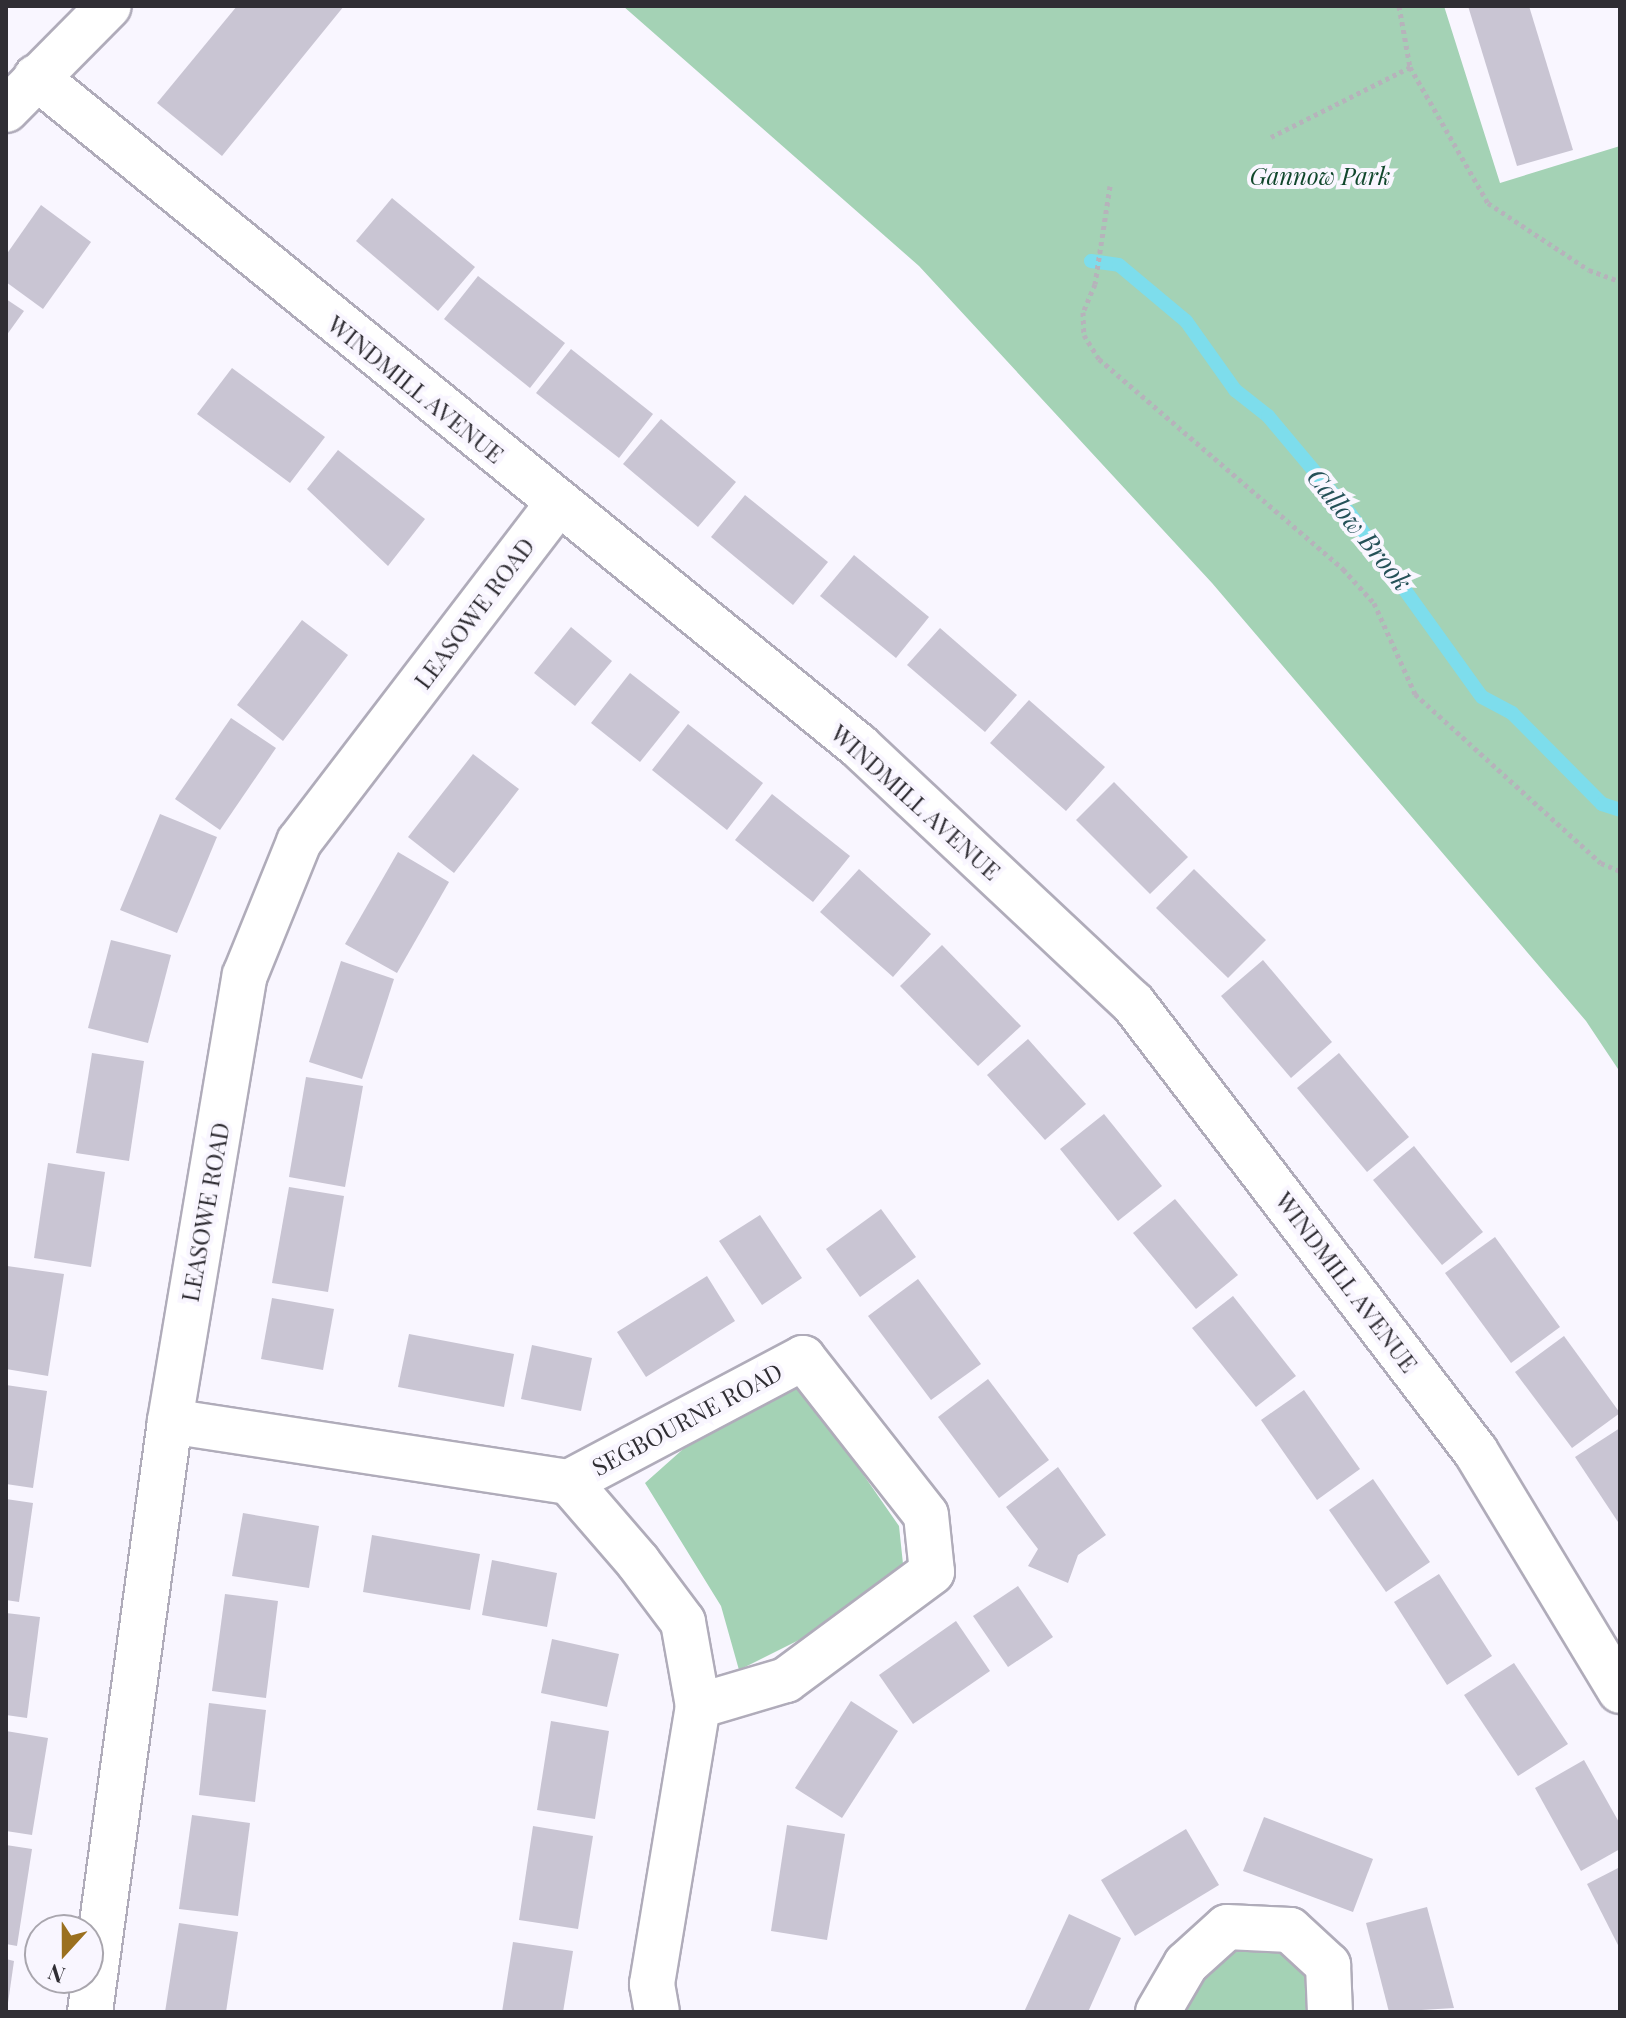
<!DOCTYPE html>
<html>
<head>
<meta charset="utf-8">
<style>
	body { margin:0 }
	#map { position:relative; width:1626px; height:2018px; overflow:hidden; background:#f9f6ff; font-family:"Playfair Display",serif }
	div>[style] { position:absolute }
	.green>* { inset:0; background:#a4d2b5 }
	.stream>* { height:14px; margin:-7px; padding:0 7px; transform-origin:7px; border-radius:7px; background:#7dddec }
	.building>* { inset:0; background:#c9c5d3 }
	.path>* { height:5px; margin-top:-2.5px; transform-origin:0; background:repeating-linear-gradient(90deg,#b6b3bb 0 4px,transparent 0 8px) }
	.roads { filter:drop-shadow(2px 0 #b0acba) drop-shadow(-2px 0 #b0acba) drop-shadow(0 2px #b0acba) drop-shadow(0 -2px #b0acba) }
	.minor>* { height:44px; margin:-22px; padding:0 22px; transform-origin:22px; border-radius:22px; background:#fff }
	span { translate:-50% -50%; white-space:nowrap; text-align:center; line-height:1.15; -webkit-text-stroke:8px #f9f6ff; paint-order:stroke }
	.park-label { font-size:24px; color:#10472c; font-style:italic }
	.street-label { font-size:24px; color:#302e34 }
	.water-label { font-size:26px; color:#255158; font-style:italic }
	.frame { position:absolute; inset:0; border:8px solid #302e34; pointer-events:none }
	.north { position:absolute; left:24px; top:1914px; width:80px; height:80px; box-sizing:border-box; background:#f9f6ff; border:2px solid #a9a6ae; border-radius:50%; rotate:201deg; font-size:22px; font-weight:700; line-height:32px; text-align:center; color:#302e34 }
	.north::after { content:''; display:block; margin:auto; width:28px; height:36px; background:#9b701f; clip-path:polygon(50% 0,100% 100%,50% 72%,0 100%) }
</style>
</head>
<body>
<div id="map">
	<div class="green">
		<i style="clip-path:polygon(623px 6px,1444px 6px,1500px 183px,1620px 146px,1620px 1072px,1586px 1021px,1212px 583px,919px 266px)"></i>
		<i style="clip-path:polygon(797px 1379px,899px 1526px,903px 1564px,807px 1636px,739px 1670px,721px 1606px,645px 1483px,718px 1418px)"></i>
		<i style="clip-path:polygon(1229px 1941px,1268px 1941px,1307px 1960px,1310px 2012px,1184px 2012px)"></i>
	</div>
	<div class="stream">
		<i style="left:1091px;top:261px;width:28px;rotate:8deg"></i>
		<i style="left:1119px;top:265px;width:87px;rotate:39.9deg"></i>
		<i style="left:1186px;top:321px;width:85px;rotate:54.6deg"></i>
		<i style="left:1235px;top:390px;width:42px;rotate:38.2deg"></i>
		<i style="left:1268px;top:416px;width:129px;rotate:50deg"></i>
		<i style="left:1351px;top:515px;width:224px;rotate:54.3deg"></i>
		<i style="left:1482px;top:697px;width:34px;rotate:28deg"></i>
		<i style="left:1512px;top:713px;width:128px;rotate:45.3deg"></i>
		<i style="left:1602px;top:804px;width:19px;rotate:18deg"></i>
	</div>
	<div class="building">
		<i style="clip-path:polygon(237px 6px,344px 6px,222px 156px,157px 103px)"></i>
		<i style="clip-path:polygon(1468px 6px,1529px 6px,1573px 150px,1517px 166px)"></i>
		<i style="clip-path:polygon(392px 198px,475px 267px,438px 311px,356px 241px)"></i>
		<i style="clip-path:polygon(41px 205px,91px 242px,43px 309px,6px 282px,6px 255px)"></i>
		<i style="clip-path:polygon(478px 276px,565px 343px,530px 388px,444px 319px)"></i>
		<i style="clip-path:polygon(6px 299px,24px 311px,6px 336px)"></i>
		<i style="clip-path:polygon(571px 349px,653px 414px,619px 458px,536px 393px)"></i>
		<i style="clip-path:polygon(232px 368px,325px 437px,290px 483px,197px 414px)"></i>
		<i style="clip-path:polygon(661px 419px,736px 482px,698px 527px,623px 464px)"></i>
		<i style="clip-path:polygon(338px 450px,425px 519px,388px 566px,307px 489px)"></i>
		<i style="clip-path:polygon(745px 495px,828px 562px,793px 605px,711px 537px)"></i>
		<i style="clip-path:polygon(854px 555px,929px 617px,896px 658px,820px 596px)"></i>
		<i style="clip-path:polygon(302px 620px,348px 655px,283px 741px,237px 705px)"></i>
		<i style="clip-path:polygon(571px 627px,612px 661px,575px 706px,534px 673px)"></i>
		<i style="clip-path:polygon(940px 628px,1017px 695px,985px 732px,907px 665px)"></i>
		<i style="clip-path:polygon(630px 673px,680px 712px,640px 762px,591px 723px)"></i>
		<i style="clip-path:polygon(1029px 700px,1105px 767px,1066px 811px,990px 743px)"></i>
		<i style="clip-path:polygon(231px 718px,276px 748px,220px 830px,175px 799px)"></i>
		<i style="clip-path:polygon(688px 724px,763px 783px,727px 830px,652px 770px)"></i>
		<i style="clip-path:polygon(473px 754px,519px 789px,454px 873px,408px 837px)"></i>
		<i style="clip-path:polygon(1114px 782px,1188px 857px,1150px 894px,1076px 820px)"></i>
		<i style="clip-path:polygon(772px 794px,850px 856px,813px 902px,735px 840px)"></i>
		<i style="clip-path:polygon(160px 814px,217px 837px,177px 933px,120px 910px)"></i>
		<i style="clip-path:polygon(398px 852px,449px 882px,397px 973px,345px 944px)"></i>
		<i style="clip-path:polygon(859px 869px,931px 934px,893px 977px,820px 912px)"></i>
		<i style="clip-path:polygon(1194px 869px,1266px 940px,1228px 978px,1156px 908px)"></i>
		<i style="clip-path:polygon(111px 940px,171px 955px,148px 1043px,88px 1028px)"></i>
		<i style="clip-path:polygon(942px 945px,1021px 1026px,978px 1066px,900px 986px)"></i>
		<i style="clip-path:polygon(1263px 960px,1332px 1042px,1291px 1078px,1221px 996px)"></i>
		<i style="clip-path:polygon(341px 961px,394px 979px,362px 1079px,309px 1062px)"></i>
		<i style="clip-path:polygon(1028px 1039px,1086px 1104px,1045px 1140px,987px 1075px)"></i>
		<i style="clip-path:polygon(92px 1053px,144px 1061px,129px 1161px,76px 1153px)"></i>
		<i style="clip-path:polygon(1339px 1053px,1409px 1137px,1367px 1172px,1297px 1088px)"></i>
		<i style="clip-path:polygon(306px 1077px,363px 1086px,345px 1187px,289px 1177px)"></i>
		<i style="clip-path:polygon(1104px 1114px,1162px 1186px,1118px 1221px,1060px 1149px)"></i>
		<i style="clip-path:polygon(1414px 1146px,1483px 1232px,1442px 1265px,1373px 1180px)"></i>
		<i style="clip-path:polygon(48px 1163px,105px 1172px,91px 1267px,34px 1258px)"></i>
		<i style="clip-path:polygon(289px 1187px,344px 1196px,328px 1292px,272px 1283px)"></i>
		<i style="clip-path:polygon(1175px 1199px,1238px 1275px,1196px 1309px,1133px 1233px)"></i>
		<i style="clip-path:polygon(881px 1209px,916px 1257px,860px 1297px,826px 1249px)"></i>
		<i style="clip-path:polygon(760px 1215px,802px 1278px,762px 1305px,719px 1241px)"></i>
		<i style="clip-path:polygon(1495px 1237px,1560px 1327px,1511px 1363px,1445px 1273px)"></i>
		<i style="clip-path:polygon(7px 1266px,64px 1274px,48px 1376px,6px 1369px)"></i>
		<i style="clip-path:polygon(707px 1276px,735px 1321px,646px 1377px,617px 1332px)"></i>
		<i style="clip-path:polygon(918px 1279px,981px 1364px,931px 1400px,868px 1316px)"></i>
		<i style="clip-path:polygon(1233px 1296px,1296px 1376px,1256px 1407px,1192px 1328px)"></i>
		<i style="clip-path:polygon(272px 1298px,334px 1309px,323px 1370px,261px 1359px)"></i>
		<i style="clip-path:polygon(409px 1334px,514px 1354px,504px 1407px,398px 1387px)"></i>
		<i style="clip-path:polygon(1564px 1336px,1620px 1413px,1572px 1448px,1515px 1372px)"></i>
		<i style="clip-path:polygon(532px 1345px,592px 1358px,581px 1411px,521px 1399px)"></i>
		<i style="clip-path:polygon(988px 1379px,1049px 1460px,999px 1498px,938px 1417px)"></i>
		<i style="clip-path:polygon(6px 1385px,47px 1391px,33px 1488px,6px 1484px)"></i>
		<i style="clip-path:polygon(1304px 1390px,1360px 1469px,1317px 1500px,1261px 1420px)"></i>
		<i style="clip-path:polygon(1620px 1428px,1620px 1525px,1575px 1457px)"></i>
		<i style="clip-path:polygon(1058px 1467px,1106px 1535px,1078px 1555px,1068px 1583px,1028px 1566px,1038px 1549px,1006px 1507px)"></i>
		<i style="clip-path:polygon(1373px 1479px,1430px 1562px,1386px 1592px,1329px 1510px)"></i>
		<i style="clip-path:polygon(6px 1499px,33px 1503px,19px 1602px,6px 1600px)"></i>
		<i style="clip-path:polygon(243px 1513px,319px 1526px,309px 1588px,232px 1576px)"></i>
		<i style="clip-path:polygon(372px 1535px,480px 1554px,470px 1610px,363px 1592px)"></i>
		<i style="clip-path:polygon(492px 1560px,557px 1573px,547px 1627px,482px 1615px)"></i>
		<i style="clip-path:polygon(1439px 1574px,1492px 1656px,1447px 1685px,1394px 1602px)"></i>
		<i style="clip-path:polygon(1018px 1586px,1053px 1637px,1008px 1667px,973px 1616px)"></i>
		<i style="clip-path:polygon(225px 1594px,278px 1601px,266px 1698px,212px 1691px)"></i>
		<i style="clip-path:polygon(6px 1613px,40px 1617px,27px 1718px,6px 1715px)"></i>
		<i style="clip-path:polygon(956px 1621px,990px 1671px,913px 1724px,879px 1675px)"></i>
		<i style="clip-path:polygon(552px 1639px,619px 1654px,607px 1707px,541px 1693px)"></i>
		<i style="clip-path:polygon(1514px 1663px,1568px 1744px,1518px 1776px,1464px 1695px)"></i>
		<i style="clip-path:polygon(851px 1701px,898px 1731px,842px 1818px,795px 1788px)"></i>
		<i style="clip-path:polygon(209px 1703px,266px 1710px,255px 1802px,199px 1795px)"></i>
		<i style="clip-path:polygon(551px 1721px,609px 1731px,595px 1819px,537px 1810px)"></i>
		<i style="clip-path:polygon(6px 1731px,48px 1738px,32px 1835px,6px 1831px)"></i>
		<i style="clip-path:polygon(1584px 1760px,1620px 1824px,1620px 1849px,1581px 1871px,1535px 1788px)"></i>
		<i style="clip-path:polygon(192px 1815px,250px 1823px,238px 1916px,179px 1909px)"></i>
		<i style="clip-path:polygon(1264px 1817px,1373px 1859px,1353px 1912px,1243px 1871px)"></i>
		<i style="clip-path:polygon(787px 1825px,845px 1834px,827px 1940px,771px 1931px)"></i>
		<i style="clip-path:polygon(533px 1826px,593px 1836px,578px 1929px,519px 1920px)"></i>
		<i style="clip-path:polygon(1186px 1829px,1219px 1885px,1135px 1936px,1101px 1880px)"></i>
		<i style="clip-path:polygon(6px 1845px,32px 1849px,17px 1946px,6px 1944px)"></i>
		<i style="clip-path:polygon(1620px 1867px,1620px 1949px,1587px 1884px)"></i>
		<i style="clip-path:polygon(1427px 1907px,1454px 2008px,1389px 2012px,1366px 1923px)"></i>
		<i style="clip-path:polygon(1069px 1914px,1121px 1938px,1088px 2012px,1024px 2012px)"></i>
		<i style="clip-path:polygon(179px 1923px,238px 1932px,226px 2012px,165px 2012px)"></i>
		<i style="clip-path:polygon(513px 1942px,573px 1951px,563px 2012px,502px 2012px)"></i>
		<i style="clip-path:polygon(6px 1959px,14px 1961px,8px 2003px,6px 2003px)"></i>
	</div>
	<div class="path">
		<i style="left:1399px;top:6px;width:62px;rotate:79.8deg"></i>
		<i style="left:1410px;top:67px;width:157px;rotate:60.2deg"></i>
		<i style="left:1488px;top:203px;width:121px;rotate:33.6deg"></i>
		<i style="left:1589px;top:270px;width:33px;rotate:20deg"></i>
		<i style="left:1271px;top:137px;width:156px;rotate:-26.7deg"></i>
		<i style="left:1110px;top:186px;width:99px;rotate:98.7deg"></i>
		<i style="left:1095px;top:284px;width:30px;rotate:113deg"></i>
		<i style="left:1083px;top:312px;width:23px;rotate:88deg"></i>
		<i style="left:1084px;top:335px;width:28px;rotate:58deg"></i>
		<i style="left:1099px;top:359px;width:322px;rotate:40.7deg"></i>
		<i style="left:1343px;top:569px;width:46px;rotate:47.6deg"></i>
		<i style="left:1374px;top:603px;width:100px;rotate:65.7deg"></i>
		<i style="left:1415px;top:694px;width:251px;rotate:42.3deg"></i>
		<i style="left:1601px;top:863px;width:21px;rotate:23deg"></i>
	</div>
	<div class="roads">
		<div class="minor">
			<i style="left:36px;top:77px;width:1062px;rotate:39.11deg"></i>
			<i style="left:860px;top:747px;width:374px;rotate:43.2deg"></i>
			<i style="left:1133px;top:1003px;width:565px;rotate:52.62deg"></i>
			<i style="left:1476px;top:1452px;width:279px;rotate:58.9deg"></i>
			<i style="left:6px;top:110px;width:146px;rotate:-45.3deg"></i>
			<i style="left:170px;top:1421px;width:404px;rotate:8.7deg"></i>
			<i style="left:569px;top:1482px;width:106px;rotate:49.2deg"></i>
			<i style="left:638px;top:1562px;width:75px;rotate:53.1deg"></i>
			<i style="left:683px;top:1622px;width:85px;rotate:79.9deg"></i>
			<i style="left:698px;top:1706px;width:282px;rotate:99.4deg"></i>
			<i style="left:652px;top:1984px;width:28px;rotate:80deg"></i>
			<i style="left:569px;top:1482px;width:265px;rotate:-27.9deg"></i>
			<i style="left:803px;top:1358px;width:199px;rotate:51.9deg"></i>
			<i style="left:926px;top:1515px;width:57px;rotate:84deg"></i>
			<i style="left:932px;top:1572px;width:182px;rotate:143.5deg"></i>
			<i style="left:786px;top:1680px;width:92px;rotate:163.5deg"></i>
			<i style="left:90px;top:2012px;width:596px;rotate:-82.29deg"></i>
			<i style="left:170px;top:1421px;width:452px;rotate:-80.5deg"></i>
			<i style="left:245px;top:975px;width:144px;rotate:-67.9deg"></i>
			<i style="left:299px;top:842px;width:424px;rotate:-52.6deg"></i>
			<i style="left:1158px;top:2012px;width:56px;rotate:-59.7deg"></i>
			<i style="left:1186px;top:1964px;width:55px;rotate:-42.1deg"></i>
			<i style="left:1227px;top:1927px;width:63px;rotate:2.7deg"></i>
			<i style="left:1290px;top:1930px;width:52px;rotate:42.6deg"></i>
			<i style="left:1328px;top:1965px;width:47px;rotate:87.6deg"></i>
		</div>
	</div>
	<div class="park-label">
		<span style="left:1320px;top:176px">Gannow Park</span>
	</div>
	<div class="street-label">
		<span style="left:416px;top:389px;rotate:39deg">WINDMILL AVENUE</span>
		<span style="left:474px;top:613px;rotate:-53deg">LEASOWE ROAD</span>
		<span style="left:916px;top:802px;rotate:42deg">WINDMILL AVENUE</span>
		<span style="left:205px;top:1212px;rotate:-80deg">LEASOWE ROAD</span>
		<span style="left:1347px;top:1282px;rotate:53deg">WINDMILL AVENUE</span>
		<span style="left:687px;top:1419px;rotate:-28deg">SEGBOURNE ROAD</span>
	</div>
	<div class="water-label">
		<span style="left:1360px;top:529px;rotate:51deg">Callow Brook</span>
	</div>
	<div class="frame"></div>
	<div class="north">N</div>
</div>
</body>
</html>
